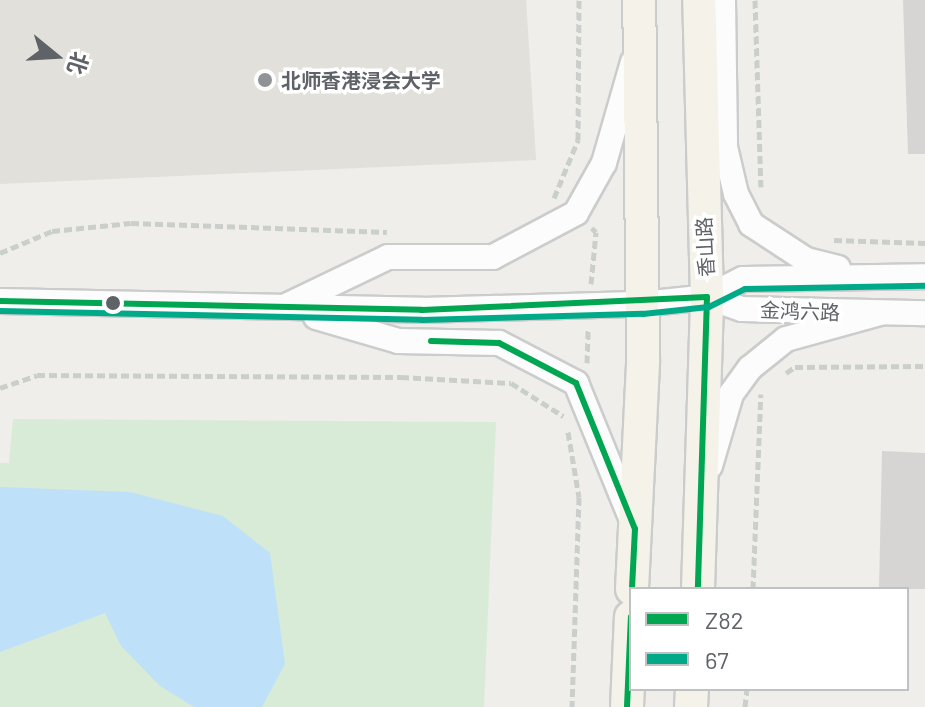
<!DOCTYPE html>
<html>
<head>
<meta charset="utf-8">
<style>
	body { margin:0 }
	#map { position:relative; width:925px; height:707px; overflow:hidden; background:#efeeea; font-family:Barlow,"Noto Sans SC",sans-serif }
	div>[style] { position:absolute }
	.education>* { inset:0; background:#e2e0da }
	.green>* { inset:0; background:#d8ebd6 }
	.water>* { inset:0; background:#bfe0f9 }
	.building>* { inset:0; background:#d6d5d3 }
	.path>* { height:5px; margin-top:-2.5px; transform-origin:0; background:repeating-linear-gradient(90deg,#cacfcc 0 8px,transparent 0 12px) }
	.roads { filter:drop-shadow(2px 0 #cbcccc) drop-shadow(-2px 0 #cbcccc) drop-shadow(0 2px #cbcccc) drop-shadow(0 -2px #cbcccc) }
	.tertiary>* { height:24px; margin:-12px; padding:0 12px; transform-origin:12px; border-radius:12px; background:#fdfcfc }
	.primary>* { height:32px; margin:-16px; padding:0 16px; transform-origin:16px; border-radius:16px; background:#f4f2e9 }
	.bus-1>* { height:6px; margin:-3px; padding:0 3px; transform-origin:3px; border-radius:3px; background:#00a651 }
	.bus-2>* { height:6px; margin:-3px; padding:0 3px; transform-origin:3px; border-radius:3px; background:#0a8 }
	.dots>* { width:22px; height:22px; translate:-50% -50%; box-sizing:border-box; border:4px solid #fff; border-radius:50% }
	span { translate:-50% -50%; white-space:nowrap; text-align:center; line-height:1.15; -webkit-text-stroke:7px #fff; paint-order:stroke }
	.poi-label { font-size:20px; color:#5f6368; font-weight:700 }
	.left { translate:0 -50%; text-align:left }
	.street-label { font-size:20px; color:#5f6368 }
	.legend { position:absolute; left:629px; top:587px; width:280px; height:104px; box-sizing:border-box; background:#fff; border:2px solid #bfc1c3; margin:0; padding:10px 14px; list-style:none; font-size:24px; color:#5f6368 }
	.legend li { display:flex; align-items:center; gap:16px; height:40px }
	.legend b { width:40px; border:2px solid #bfc1c3 }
	.north { position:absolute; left:16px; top:16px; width:80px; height:80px; -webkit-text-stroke:6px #fff; paint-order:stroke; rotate:108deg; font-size:22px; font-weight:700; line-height:32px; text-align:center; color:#5f6368 }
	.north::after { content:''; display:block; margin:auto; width:28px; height:36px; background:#5f6368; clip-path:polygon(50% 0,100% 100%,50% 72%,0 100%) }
</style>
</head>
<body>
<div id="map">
	<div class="education">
		<i style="clip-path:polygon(0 0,526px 0,536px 160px,0 184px)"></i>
	</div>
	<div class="green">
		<i style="clip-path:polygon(13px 419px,496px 422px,484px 707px,0 707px,0 463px,9px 463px)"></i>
	</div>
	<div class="water">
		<i style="clip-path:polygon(0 487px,130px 492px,223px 516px,270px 553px,285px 664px,262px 707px,194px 707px,160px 686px,121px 646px,105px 613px,0 652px)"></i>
	</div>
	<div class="building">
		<i style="clip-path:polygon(903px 0,925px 0,925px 154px,908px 154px)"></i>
		<i style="clip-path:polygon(882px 451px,925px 453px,925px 589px,879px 589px)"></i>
	</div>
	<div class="path">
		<i style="left:755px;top:0;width:187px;rotate:88.2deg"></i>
		<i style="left:554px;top:198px;width:63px;rotate:-67.5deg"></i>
		<i style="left:578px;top:140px;width:140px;rotate:-89.6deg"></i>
		<i style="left:834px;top:240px;width:91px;rotate:1.9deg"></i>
		<i style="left:0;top:253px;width:56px;rotate:-22.9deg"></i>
		<i style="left:52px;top:231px;width:79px;rotate:-5.8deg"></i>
		<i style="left:131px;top:223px;width:256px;rotate:2deg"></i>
		<i style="left:591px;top:284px;width:52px;rotate:-84.5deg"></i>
		<i style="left:596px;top:232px;width:6px;rotate:-135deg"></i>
		<i style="left:587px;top:363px;width:34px;rotate:-88deg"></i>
		<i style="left:786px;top:373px;width:11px;rotate:-34deg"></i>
		<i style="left:795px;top:367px;width:130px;rotate:-0.4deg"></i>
		<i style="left:0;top:388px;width:39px;rotate:-19deg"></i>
		<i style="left:37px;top:375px;width:364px;rotate:0.3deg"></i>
		<i style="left:401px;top:377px;width:110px;rotate:3.1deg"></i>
		<i style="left:511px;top:383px;width:62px;rotate:32.4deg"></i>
		<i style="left:568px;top:432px;width:66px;rotate:80.4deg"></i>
		<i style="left:579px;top:497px;width:210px;rotate:91.9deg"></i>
		<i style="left:753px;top:589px;width:195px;rotate:-87.7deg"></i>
		<i style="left:745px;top:707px;width:18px;rotate:-84deg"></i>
	</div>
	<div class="roads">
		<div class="tertiary">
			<i style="left:723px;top:0;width:147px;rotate:89.2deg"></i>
			<i style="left:725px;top:147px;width:48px;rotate:76.8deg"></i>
			<i style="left:736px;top:194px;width:34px;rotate:63deg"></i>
			<i style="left:751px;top:224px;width:66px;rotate:33.2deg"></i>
			<i style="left:806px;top:260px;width:33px;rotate:14deg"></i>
			<i style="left:707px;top:297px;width:37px;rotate:19deg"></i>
			<i style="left:742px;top:309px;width:183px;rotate:1.3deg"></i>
			<i style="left:0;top:301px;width:422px;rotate:1.2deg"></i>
			<i style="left:422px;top:310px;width:220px;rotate:-1.6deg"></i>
			<i style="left:642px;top:304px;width:65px;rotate:-6.1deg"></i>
			<i style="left:707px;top:297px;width:40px;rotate:-26.6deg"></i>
			<i style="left:743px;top:279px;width:182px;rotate:-0.9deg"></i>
			<i style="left:288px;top:305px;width:111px;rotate:-25.6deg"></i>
			<i style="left:388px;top:257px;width:105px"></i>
			<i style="left:493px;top:257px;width:94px;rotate:-27.9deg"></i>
			<i style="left:576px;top:213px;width:57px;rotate:-60.8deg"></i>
			<i style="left:604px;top:163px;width:105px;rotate:-74deg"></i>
			<i style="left:316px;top:317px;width:85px;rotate:16.3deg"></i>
			<i style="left:398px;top:341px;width:101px;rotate:1.1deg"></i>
			<i style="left:499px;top:343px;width:87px;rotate:27.5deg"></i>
			<i style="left:576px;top:383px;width:146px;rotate:67.8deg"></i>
			<i style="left:710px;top:466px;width:75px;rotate:-73.7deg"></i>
			<i style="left:731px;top:394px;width:32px;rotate:-54deg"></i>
			<i style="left:750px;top:368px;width:46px;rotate:-38.9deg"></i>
			<i style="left:786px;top:339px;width:98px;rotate:-15.5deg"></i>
		</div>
		<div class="primary">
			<i style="left:632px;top:589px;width:229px;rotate:-87.2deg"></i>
			<i style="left:643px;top:360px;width:360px;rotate:-90.6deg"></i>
			<i style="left:698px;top:589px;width:292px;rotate:-88.2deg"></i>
			<i style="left:707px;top:297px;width:297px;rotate:-91.5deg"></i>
			<i style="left:627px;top:707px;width:90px;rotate:-87.5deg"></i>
			<i style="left:691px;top:707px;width:18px;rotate:-87deg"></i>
		</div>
	</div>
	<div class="bus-1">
		<i style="left:0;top:301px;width:422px;rotate:1.2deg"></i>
		<i style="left:422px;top:310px;width:285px;rotate:-2.6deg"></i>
		<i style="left:707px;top:297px;width:292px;rotate:91.8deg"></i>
		<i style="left:431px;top:341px;width:68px;rotate:1.7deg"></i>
		<i style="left:499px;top:343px;width:87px;rotate:27.5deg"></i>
		<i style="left:576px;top:383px;width:157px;rotate:68deg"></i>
		<i style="left:635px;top:529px;width:60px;rotate:92.9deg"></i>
		<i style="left:627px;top:707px;width:90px;rotate:-87.5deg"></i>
	</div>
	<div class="bus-2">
		<i style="left:0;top:311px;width:422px;rotate:1.2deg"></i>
		<i style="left:422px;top:320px;width:221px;rotate:-1.6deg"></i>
		<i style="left:643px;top:314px;width:66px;rotate:-6.1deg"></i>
		<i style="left:709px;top:307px;width:40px;rotate:-26.6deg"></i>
		<i style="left:745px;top:289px;width:180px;rotate:-1deg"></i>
	</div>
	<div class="dots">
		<i style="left:265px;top:80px;background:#919496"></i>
		<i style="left:113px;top:303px;background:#5f6368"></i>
	</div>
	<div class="poi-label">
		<span class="left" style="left:281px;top:80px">北师香港浸会大学</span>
	</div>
	<div class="street-label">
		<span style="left:705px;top:247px;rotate:-93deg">香山路</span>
		<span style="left:800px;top:311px;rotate:2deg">金鸿六路</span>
	</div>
	<ul class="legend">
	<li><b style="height:10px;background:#00a651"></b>Z82</li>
	<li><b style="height:10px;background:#0a8"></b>67</li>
	</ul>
	<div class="north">北</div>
</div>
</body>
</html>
